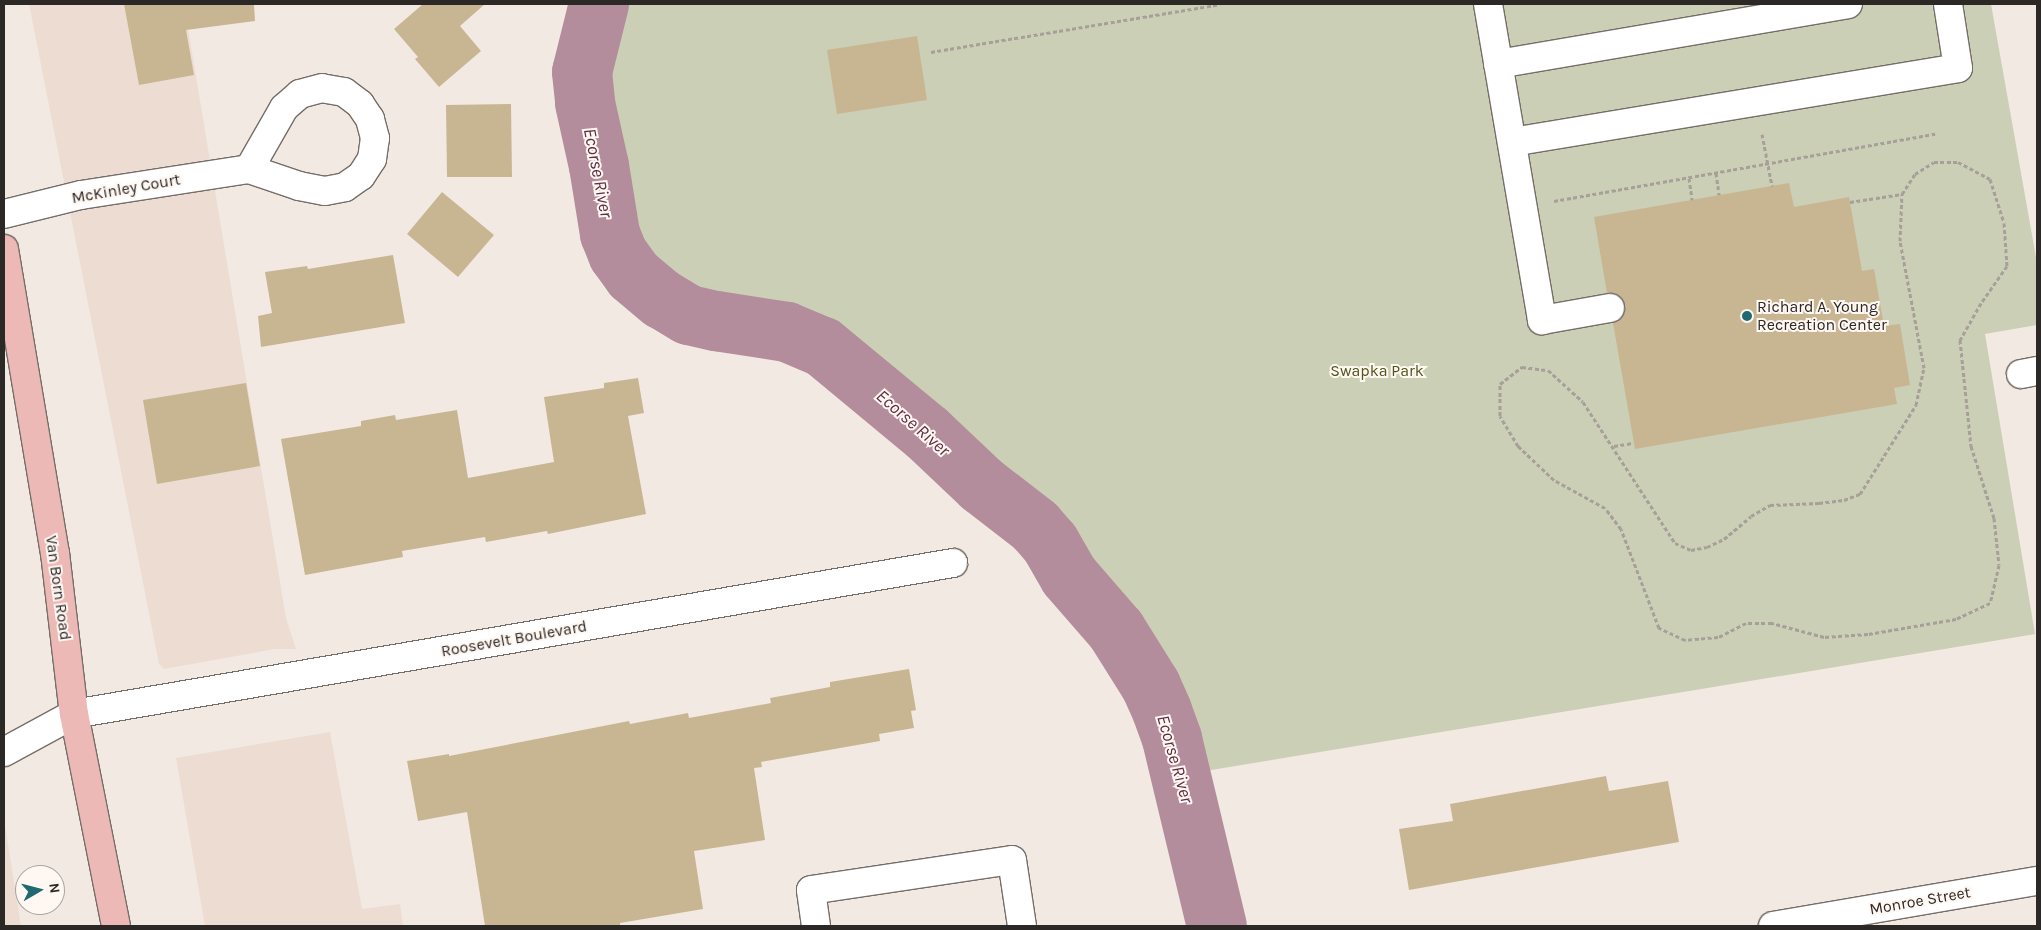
<!DOCTYPE html>
<html>
<head>
<meta charset="utf-8">
<style>
	body { margin:0 }
	#map { position:relative; width:2041px; height:930px; overflow:hidden; background:#f3e9e3; font-family:Karla,sans-serif }
	div>[style] { position:absolute }
	.built>* { inset:0; background:#eddcd2 }
	.green>* { inset:0; background:#cbcfb5 }
	.river>* { height:60px; margin:-30px; padding:0 30px; transform-origin:30px; border-radius:30px; background:#b48d9d }
	.building>* { inset:0; background:#c8b693 }
	.path>* { height:3px; margin-top:-1.5px; transform-origin:0; background:repeating-linear-gradient(90deg,#a69f9a 0 4px,transparent 0 6.5px) }
	.roads { filter:drop-shadow(1px 0 #756d68) drop-shadow(-1px 0 #756d68) drop-shadow(0 1px #756d68) drop-shadow(0 -1px #756d68) }
	.minor>* { height:28px; margin:-14px; padding:0 14px; transform-origin:14px; border-radius:14px; background:#fff }
	.major>* { height:28px; margin:-14px; padding:0 14px; transform-origin:14px; border-radius:14px; background:#edb9b6 }
	.dots>* { width:14px; height:14px; translate:-50% -50%; box-sizing:border-box; border:2px solid #fff7f2; border-radius:50% }
	span { translate:-50% -50%; white-space:nowrap; text-align:center; line-height:1.15; -webkit-text-stroke:4px #fff7f2; paint-order:stroke }
	.street-label { font-size:16px; color:#2c2826 }
	.poi-label { font-size:16px; color:#2c2826 }
	.left { translate:0 -50%; text-align:left }
	.park-label { font-size:16px; color:#4f5519 }
	.water-label { font-size:18px; color:#5f2c44; font-style:italic }
	.frame { position:absolute; inset:0; border:5px solid #2c2826; pointer-events:none }
	.north { position:absolute; left:15px; top:865px; width:50px; height:50px; box-sizing:border-box; background:#fff7f2; border:1px solid #aba4a0; border-radius:50%; rotate:82deg; font-size:14px; font-weight:700; line-height:20px; text-align:center; color:#2c2826 }
	.north::after { content:''; display:block; margin:auto; width:18px; height:22px; background:#1e6972; clip-path:polygon(50% 0,100% 100%,50% 72%,0 100%) }
</style>
</head>
<body>
<div id="map">
	<div class="built">
		<i style="clip-path:polygon(29px 4px,184px 4px,286px 618px,296px 649px,275px 649px,164px 669px,159px 664px)"></i>
		<i style="clip-path:polygon(330px 732px,362px 909px,400px 904px,403px 926px,205px 926px,176px 758px)"></i>
		<i style="clip-path:polygon(4px 819px,21px 926px,4px 926px)"></i>
	</div>
	<div class="green">
		<i style="clip-path:polygon(599px 4px,1991px 4px,2037px 263px,2037px 325px,1985px 334px,2035px 634px,1181px 775px,1172px 739px,1151px 686px,1116px 630px,1069px 576px,1050px 543px,1035px 526px,982px 485px,927px 433px,823px 347px,787px 332px,716px 321px,689px 315px,662px 299px,633px 275px,618px 254px,610px 234px,599px 166px,585px 103px,582px 72px)"></i>
	</div>
	<div class="river">
		<i style="left:599px;top:4px;width:70px;rotate:104deg"></i>
		<i style="left:582px;top:72px;width:31px;rotate:84deg"></i>
		<i style="left:585px;top:103px;width:65px;rotate:77.5deg"></i>
		<i style="left:599px;top:166px;width:69px;rotate:80.8deg"></i>
		<i style="left:610px;top:234px;width:22px;rotate:68deg"></i>
		<i style="left:618px;top:254px;width:26px;rotate:54deg"></i>
		<i style="left:633px;top:275px;width:38px;rotate:40deg"></i>
		<i style="left:662px;top:299px;width:31px;rotate:31deg"></i>
		<i style="left:689px;top:315px;width:28px;rotate:13deg"></i>
		<i style="left:716px;top:321px;width:72px;rotate:8.8deg"></i>
		<i style="left:787px;top:332px;width:39px;rotate:23deg"></i>
		<i style="left:823px;top:347px;width:135px;rotate:39.6deg"></i>
		<i style="left:927px;top:433px;width:76px;rotate:43.4deg"></i>
		<i style="left:982px;top:485px;width:67px;rotate:37.7deg"></i>
		<i style="left:1035px;top:526px;width:23px;rotate:49deg"></i>
		<i style="left:1050px;top:543px;width:38px;rotate:60deg"></i>
		<i style="left:1069px;top:576px;width:72px;rotate:49deg"></i>
		<i style="left:1116px;top:630px;width:66px;rotate:58deg"></i>
		<i style="left:1151px;top:686px;width:27px;rotate:66deg"></i>
		<i style="left:1162px;top:711px;width:30px;rotate:70deg"></i>
		<i style="left:1172px;top:739px;width:192px;rotate:76.5deg"></i>
	</div>
	<div class="building">
		<i style="clip-path:polygon(124px 4px,254px 4px,255px 21px,186px 30px,194px 75px,139px 85px)"></i>
		<i style="clip-path:polygon(423px 4px,485px 4px,460px 26px,481px 51px,439px 87px,415px 59px,418px 57px,394px 29px)"></i>
		<i style="clip-path:polygon(917px 36px,927px 100px,837px 114px,827px 50px)"></i>
		<i style="clip-path:polygon(511px 104px,512px 177px,447px 177px,446px 105px)"></i>
		<i style="clip-path:polygon(1789px 183px,1794px 207px,1849px 197px,1862px 271px,1874px 269px,1884px 326px,1900px 324px,1910px 385px,1894px 388px,1897px 404px,1635px 449px,1613px 323px,1620px 320px,1624px 314px,1625px 306px,1622px 298px,1615px 293px,1607px 293px,1594px 217px)"></i>
		<i style="clip-path:polygon(442px 192px,494px 235px,458px 277px,407px 234px)"></i>
		<i style="clip-path:polygon(393px 255px,405px 323px,261px 347px,258px 316px,272px 313px,265px 272px,307px 266px,308px 269px)"></i>
		<i style="clip-path:polygon(638px 378px,644px 413px,628px 416px,646px 514px,548px 534px,547px 531px,486px 542px,485px 537px,402px 551px,403px 557px,305px 575px,281px 439px,361px 426px,361px 421px,395px 415px,396px 420px,457px 410px,468px 478px,554px 462px,544px 397px,604px 388px,604px 383px)"></i>
		<i style="clip-path:polygon(246px 383px,260px 466px,157px 484px,143px 400px)"></i>
		<i style="clip-path:polygon(909px 669px,916px 710px,911px 711px,914px 728px,879px 734px,880px 741px,761px 762px,762px 767px,754px 768px,765px 840px,694px 851px,703px 909px,620px 923px,620px 926px,485px 926px,467px 812px,418px 821px,407px 761px,449px 754px,449px 756px,629px 721px,630px 724px,688px 713px,689px 718px,771px 703px,770px 698px,830px 687px,830px 682px)"></i>
		<i style="clip-path:polygon(1606px 776px,1609px 791px,1668px 781px,1679px 842px,1409px 890px,1399px 829px,1453px 821px,1450px 804px)"></i>
	</div>
	<div class="path">
		<i style="left:931px;top:52px;width:293px;rotate:-9.4deg"></i>
		<i style="left:1762px;top:134px;width:53px;rotate:79.1deg"></i>
		<i style="left:1934px;top:162px;width:24px"></i>
		<i style="left:1958px;top:162px;width:36px;rotate:28deg"></i>
		<i style="left:1990px;top:179px;width:46px;rotate:72.3deg"></i>
		<i style="left:2004px;top:223px;width:43px;rotate:86deg"></i>
		<i style="left:2007px;top:266px;width:45px;rotate:125.1deg"></i>
		<i style="left:1981px;top:303px;width:43px;rotate:119.6deg"></i>
		<i style="left:1960px;top:340px;width:107px;rotate:84.1deg"></i>
		<i style="left:1971px;top:446px;width:76px;rotate:72.3deg"></i>
		<i style="left:1994px;top:518px;width:47px;rotate:83.9deg"></i>
		<i style="left:1999px;top:565px;width:39px;rotate:103deg"></i>
		<i style="left:1990px;top:603px;width:38px;rotate:155deg"></i>
		<i style="left:1956px;top:619px;width:89px;rotate:170.3deg"></i>
		<i style="left:1868px;top:634px;width:44px;rotate:176.1deg"></i>
		<i style="left:1824px;top:637px;width:54px;rotate:-164.9deg"></i>
		<i style="left:1772px;top:623px;width:26px;rotate:180deg"></i>
		<i style="left:1746px;top:623px;width:31px;rotate:153deg"></i>
		<i style="left:1718px;top:637px;width:33px;rotate:175deg"></i>
		<i style="left:1685px;top:640px;width:29px;rotate:-155deg"></i>
		<i style="left:1659px;top:628px;width:106px;rotate:-111deg"></i>
		<i style="left:1621px;top:529px;width:26px;rotate:-127deg"></i>
		<i style="left:1605px;top:508px;width:58px;rotate:-151.2deg"></i>
		<i style="left:1554px;top:480px;width:50px;rotate:-136.6deg"></i>
		<i style="left:1518px;top:446px;width:35px;rotate:-121deg"></i>
		<i style="left:1500px;top:416px;width:32px;rotate:-90deg"></i>
		<i style="left:1500px;top:384px;width:28px;rotate:-38deg"></i>
		<i style="left:1522px;top:367px;width:26px;rotate:7deg"></i>
		<i style="left:1548px;top:370px;width:47px;rotate:42.4deg"></i>
		<i style="left:1583px;top:402px;width:168px;rotate:56.9deg"></i>
		<i style="left:1675px;top:543px;width:17px;rotate:24deg"></i>
		<i style="left:1691px;top:550px;width:16px;rotate:-11deg"></i>
		<i style="left:1707px;top:547px;width:19px;rotate:-25deg"></i>
		<i style="left:1724px;top:539px;width:35px;rotate:-40deg"></i>
		<i style="left:1751px;top:516px;width:22px;rotate:-30deg"></i>
		<i style="left:1770px;top:505px;width:49px;rotate:-2.3deg"></i>
		<i style="left:1819px;top:503px;width:25px;rotate:-7deg"></i>
		<i style="left:1844px;top:500px;width:17px;rotate:-21deg"></i>
		<i style="left:1860px;top:494px;width:105px;rotate:-57.8deg"></i>
		<i style="left:1916px;top:405px;width:38px;rotate:-78deg"></i>
		<i style="left:1924px;top:368px;width:129px;rotate:-100.7deg"></i>
		<i style="left:1900px;top:241px;width:47px;rotate:-87.6deg"></i>
		<i style="left:1902px;top:194px;width:24px;rotate:-57deg"></i>
		<i style="left:1915px;top:174px;width:22px;rotate:-32deg"></i>
		<i style="left:1716px;top:173px;width:22px;rotate:82deg"></i>
		<i style="left:1689px;top:178px;width:22px;rotate:82deg"></i>
		<i style="left:1554px;top:201px;width:387px;rotate:-10deg"></i>
		<i style="left:1850px;top:202px;width:53px;rotate:-8.7deg"></i>
		<i style="left:1614px;top:446px;width:19px;rotate:-9deg"></i>
	</div>
	<div class="roads">
		<div class="minor">
			<i style="left:1488px;top:4px;width:321px;rotate:80.3deg"></i>
			<i style="left:1542px;top:320px;width:69px;rotate:-10deg"></i>
			<i style="left:1498px;top:64px;width:355px;rotate:-9.7deg"></i>
			<i style="left:1512px;top:142px;width:452px;rotate:-9.4deg"></i>
			<i style="left:1958px;top:68px;width:65px;rotate:-98.9deg"></i>
			<i style="left:4px;top:214px;width:79px;rotate:-13.9deg"></i>
			<i style="left:81px;top:195px;width:170px;rotate:-8.8deg"></i>
			<i style="left:249px;top:169px;width:53px;rotate:18.8deg"></i>
			<i style="left:299px;top:186px;width:26px;rotate:11deg"></i>
			<i style="left:325px;top:191px;width:20px;rotate:-11deg"></i>
			<i style="left:345px;top:187px;width:19px;rotate:-35deg"></i>
			<i style="left:361px;top:176px;width:20px;rotate:-57deg"></i>
			<i style="left:372px;top:159px;width:21px;rotate:-82deg"></i>
			<i style="left:375px;top:138px;width:20px;rotate:-105deg"></i>
			<i style="left:370px;top:119px;width:18px;rotate:-124deg"></i>
			<i style="left:360px;top:104px;width:20px;rotate:-143deg"></i>
			<i style="left:344px;top:92px;width:22px;rotate:-170deg"></i>
			<i style="left:322px;top:88px;width:23px;rotate:165deg"></i>
			<i style="left:300px;top:94px;width:21px;rotate:139deg"></i>
			<i style="left:284px;top:108px;width:70px;rotate:119.8deg"></i>
			<i style="left:2021px;top:374px;width:16px;rotate:-11deg"></i>
			<i style="left:4px;top:752px;width:80px;rotate:-28.5deg"></i>
			<i style="left:74px;top:714px;width:892px;rotate:-9.75deg"></i>
			<i style="left:816px;top:926px;width:36px;rotate:-98deg"></i>
			<i style="left:811px;top:890px;width:203px;rotate:-8.5deg"></i>
			<i style="left:1012px;top:860px;width:67px;rotate:81.4deg"></i>
			<i style="left:1773px;top:926px;width:268px;rotate:-9.7deg"></i>
		</div>
		<div class="major">
			<i style="left:4px;top:249px;width:308px;rotate:80.5deg"></i>
			<i style="left:55px;top:553px;width:162px;rotate:83.3deg"></i>
			<i style="left:74px;top:714px;width:216px;rotate:78.8deg"></i>
		</div>
	</div>
	<div class="dots">
		<i style="left:1747px;top:316px;background:#1e6972"></i>
	</div>
	<div class="street-label">
		<span style="left:126px;top:189px;rotate:-10deg">McKinley Court</span>
		<span style="left:58px;top:588px;rotate:82deg">Van Born Road</span>
		<span style="left:514px;top:639px;rotate:-10deg">Roosevelt Boulevard</span>
		<span style="left:1920px;top:901px;rotate:-10deg">Monroe Street</span>
	</div>
	<div class="poi-label">
		<span class="left" style="left:1757px;top:316px">Richard A. Young<br>Recreation Center</span>
	</div>
	<div class="park-label">
		<span style="left:1377px;top:371px">Swapka Park</span>
	</div>
	<div class="water-label">
		<span style="left:598px;top:173px;rotate:79deg">Ecorse River</span>
		<span style="left:913px;top:423px;rotate:41deg">Ecorse River</span>
		<span style="left:1175px;top:759px;rotate:74deg">Ecorse River</span>
	</div>
	<div class="frame"></div>
	<div class="north">N</div>
</div>
</body>
</html>
